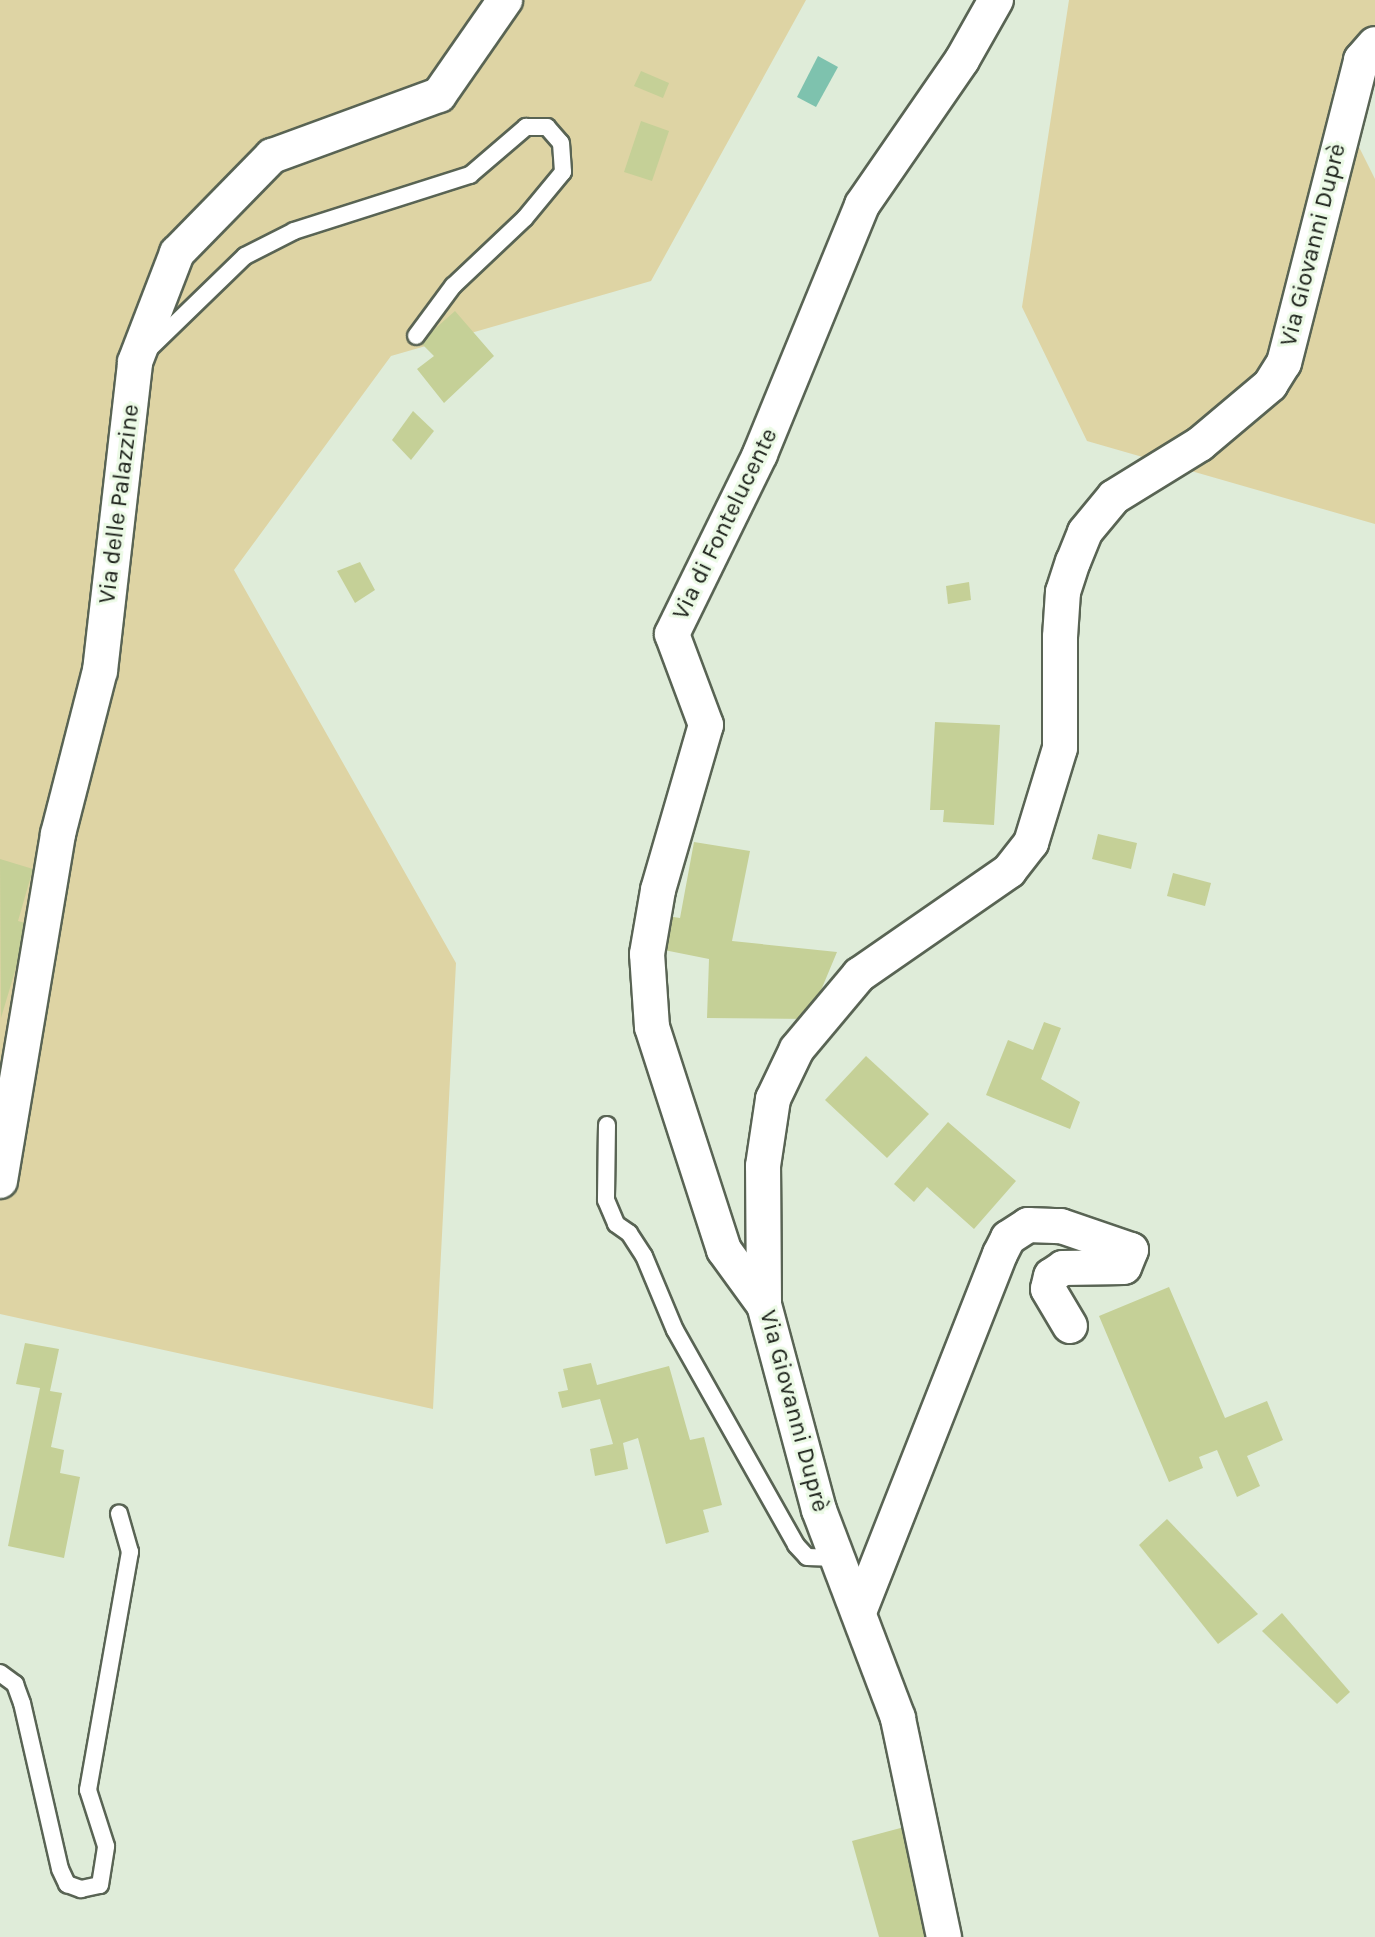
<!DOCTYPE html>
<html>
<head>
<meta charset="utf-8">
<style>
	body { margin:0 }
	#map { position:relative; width:1375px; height:1937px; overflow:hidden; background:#dfecd9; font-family:Karla,sans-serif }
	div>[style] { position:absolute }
	.green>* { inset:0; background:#ded4a4 }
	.water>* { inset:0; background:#7ec2ae }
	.building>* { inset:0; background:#c5d097 }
	.roads { filter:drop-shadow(2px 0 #596454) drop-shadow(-2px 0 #596454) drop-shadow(0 2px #596454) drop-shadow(0 -2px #596454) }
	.service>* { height:16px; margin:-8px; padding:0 8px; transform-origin:8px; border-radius:8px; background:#fff }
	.minor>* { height:34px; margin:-17px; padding:0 17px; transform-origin:17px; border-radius:17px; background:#fff }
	span { translate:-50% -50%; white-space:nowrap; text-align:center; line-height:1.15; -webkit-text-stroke:6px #ecfae6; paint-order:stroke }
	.street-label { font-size:24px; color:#1a1f18 }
</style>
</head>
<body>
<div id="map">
	<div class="green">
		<i style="clip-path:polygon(0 0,806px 0,651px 281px,391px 356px,234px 570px,456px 963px,433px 1409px,0 1314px)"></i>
		<i style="clip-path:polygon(1069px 0,1375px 0,1375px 29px,1332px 93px,1375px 179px,1375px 524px,1087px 441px,1022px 307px)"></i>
	</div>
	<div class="water">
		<i style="clip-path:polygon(818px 56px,838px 67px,816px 107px,797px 97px)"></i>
	</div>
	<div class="building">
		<i style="clip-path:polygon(641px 71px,669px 83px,663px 98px,634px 86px)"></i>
		<i style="clip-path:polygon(641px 121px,669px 131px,652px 181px,624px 172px)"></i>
		<i style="clip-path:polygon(455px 311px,494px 356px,444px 403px,417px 369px,434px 356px,420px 342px)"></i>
		<i style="clip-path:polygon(413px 411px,434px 431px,411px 460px,392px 440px)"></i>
		<i style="clip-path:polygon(360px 562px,375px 590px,355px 603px,337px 571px)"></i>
		<i style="clip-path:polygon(969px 582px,971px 600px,948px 604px,946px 586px)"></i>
		<i style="clip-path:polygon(935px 722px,1000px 725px,994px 825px,943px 822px,944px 810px,930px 810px)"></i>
		<i style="clip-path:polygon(1098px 834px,1137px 843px,1131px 869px,1092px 859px)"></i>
		<i style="clip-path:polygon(694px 842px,750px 851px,732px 941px,837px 952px,809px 1019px,707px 1018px,709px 959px,659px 949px,661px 915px,680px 918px)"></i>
		<i style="clip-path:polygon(0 859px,33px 869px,18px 921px,29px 924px,1px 1018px)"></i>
		<i style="clip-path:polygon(1173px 873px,1211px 883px,1205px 906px,1167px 896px)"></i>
		<i style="clip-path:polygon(1044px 1022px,1061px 1028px,1041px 1079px,1080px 1102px,1070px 1129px,986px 1095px,1008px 1040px,1033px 1050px)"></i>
		<i style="clip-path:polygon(866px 1056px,929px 1114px,887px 1158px,825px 1100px)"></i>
		<i style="clip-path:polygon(948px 1122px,1016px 1181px,974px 1229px,927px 1187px,914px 1202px,894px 1184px)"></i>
		<i style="clip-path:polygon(1169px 1287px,1225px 1418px,1267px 1401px,1283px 1440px,1247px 1456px,1260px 1486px,1237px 1497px,1217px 1450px,1199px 1457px,1203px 1468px,1169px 1482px,1099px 1316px)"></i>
		<i style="clip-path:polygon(25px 1343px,59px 1349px,50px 1391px,62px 1393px,51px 1447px,64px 1450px,60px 1473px,80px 1477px,64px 1558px,8px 1546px,40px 1388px,16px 1384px)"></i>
		<i style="clip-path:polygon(591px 1363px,597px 1385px,669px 1366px,690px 1440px,704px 1437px,722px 1505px,703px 1510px,709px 1532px,666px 1544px,638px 1438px,623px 1443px,628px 1469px,595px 1476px,590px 1449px,613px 1444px,600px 1399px,562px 1408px,558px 1392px,568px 1390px,563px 1369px)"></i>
		<i style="clip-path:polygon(1167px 1519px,1258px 1614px,1218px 1644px,1139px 1545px)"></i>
		<i style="clip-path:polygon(1282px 1613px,1350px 1692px,1337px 1704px,1262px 1631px)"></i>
		<i style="clip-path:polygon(908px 1826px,930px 1937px,879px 1937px,852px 1841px)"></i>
	</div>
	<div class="roads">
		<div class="service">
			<i style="left:148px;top:350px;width:135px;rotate:-44.1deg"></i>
			<i style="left:245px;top:256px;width:55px;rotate:-27deg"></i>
			<i style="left:294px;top:231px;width:185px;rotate:-17.7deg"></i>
			<i style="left:470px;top:175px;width:74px;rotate:-40.6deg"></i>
			<i style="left:526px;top:127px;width:21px"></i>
			<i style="left:547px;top:127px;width:21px;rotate:49deg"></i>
			<i style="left:561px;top:143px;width:29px;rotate:86deg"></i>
			<i style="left:563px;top:172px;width:60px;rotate:129.6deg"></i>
			<i style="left:525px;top:218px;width:99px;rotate:136.6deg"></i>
			<i style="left:453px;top:286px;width:62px;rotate:126.5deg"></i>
			<i style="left:607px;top:1125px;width:75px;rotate:90.8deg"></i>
			<i style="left:606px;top:1200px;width:26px;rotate:67deg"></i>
			<i style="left:616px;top:1224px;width:16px;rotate:35deg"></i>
			<i style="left:629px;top:1233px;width:27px;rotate:57deg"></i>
			<i style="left:644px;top:1256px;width:80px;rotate:67.3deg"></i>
			<i style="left:675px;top:1330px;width:247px;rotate:60.6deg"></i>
			<i style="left:796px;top:1545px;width:16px;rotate:47deg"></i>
			<i style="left:807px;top:1557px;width:31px;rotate:2deg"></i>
			<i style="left:0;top:1673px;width:19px;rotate:36deg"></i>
			<i style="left:15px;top:1684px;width:20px;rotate:70deg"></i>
			<i style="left:22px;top:1703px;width:170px;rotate:77.1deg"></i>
			<i style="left:60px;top:1869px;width:17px;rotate:65deg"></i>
			<i style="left:67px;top:1884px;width:15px;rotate:20deg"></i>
			<i style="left:81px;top:1889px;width:19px;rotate:-12deg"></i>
			<i style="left:100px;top:1885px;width:39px;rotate:-81deg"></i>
			<i style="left:106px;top:1846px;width:59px;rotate:-107.8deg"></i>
			<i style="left:88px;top:1790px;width:242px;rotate:-80deg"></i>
			<i style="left:130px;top:1552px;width:40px;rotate:-106deg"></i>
		</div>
		<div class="minor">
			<i style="left:0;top:1181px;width:352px;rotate:-80.5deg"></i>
			<i style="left:58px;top:834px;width:168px;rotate:-75.6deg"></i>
			<i style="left:100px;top:671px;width:311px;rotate:-83.5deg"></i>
			<i style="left:135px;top:362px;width:117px;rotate:-68.9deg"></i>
			<i style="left:177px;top:253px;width:136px;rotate:-45.6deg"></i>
			<i style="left:272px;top:156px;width:178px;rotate:-20.1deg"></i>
			<i style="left:439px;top:95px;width:116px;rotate:-55.2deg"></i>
			<i style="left:764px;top:1305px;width:68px;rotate:-126deg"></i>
			<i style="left:724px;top:1250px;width:234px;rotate:-107.9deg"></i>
			<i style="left:652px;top:1027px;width:73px;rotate:-93.9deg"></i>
			<i style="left:647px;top:954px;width:65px;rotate:-80.2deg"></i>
			<i style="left:658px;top:890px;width:172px;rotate:-73.8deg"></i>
			<i style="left:706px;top:725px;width:97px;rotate:-110.5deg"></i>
			<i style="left:672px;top:634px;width:200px;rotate:-63.9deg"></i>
			<i style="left:760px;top:454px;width:269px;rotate:-67.7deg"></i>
			<i style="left:862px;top:205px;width:176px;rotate:-55.4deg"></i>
			<i style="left:962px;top:60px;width:69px;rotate:-60.5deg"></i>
			<i style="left:859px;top:1612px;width:385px;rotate:-68.5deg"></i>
			<i style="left:1000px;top:1254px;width:18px;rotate:-63deg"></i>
			<i style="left:1008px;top:1238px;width:24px;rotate:-33deg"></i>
			<i style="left:1028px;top:1225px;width:33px;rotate:2deg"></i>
			<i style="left:1061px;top:1226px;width:74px;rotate:18.9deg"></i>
			<i style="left:1131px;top:1250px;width:18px;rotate:112deg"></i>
			<i style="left:1124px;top:1267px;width:61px;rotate:179.1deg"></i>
			<i style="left:1063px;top:1268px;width:14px;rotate:146deg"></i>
			<i style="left:1051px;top:1276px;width:13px;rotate:103deg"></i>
			<i style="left:1048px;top:1289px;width:43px;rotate:59.3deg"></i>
			<i style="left:944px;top:1937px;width:224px;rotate:-101.9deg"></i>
			<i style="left:898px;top:1718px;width:222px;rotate:-110.8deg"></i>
			<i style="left:819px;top:1510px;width:212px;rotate:-105deg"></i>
			<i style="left:764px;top:1305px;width:139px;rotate:-90.4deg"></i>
			<i style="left:763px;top:1166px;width:68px;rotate:-81.5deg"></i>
			<i style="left:773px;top:1099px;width:55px;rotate:-64.4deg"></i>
			<i style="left:797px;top:1049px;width:97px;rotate:-50deg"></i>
			<i style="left:859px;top:975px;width:183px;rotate:-34.7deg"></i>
			<i style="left:1009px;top:871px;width:36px;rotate:-52deg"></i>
			<i style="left:1031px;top:843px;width:99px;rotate:-73deg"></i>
			<i style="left:1060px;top:748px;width:111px;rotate:-90deg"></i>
			<i style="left:1060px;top:637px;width:45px;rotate:-86.2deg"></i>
			<i style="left:1063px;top:592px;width:32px;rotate:-72deg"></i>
			<i style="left:1073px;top:562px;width:32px;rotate:-68deg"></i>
			<i style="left:1085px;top:532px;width:45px;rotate:-50.4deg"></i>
			<i style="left:1114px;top:497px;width:101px;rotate:-31.6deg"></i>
			<i style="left:1200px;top:444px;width:92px;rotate:-40.1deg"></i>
			<i style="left:1270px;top:385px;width:26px;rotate:-58deg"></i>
			<i style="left:1284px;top:363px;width:313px;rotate:-75.7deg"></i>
			<i style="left:1361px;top:60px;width:21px;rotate:-49deg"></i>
		</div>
	</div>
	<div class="street-label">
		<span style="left:1313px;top:245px;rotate:-76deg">Via Giovanni Duprè</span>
		<span style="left:119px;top:504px;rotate:-83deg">Via delle Palazzine</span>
		<span style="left:725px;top:524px;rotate:-64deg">Via di Fontelucente</span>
		<span style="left:794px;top:1411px;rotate:75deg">Via Giovanni Duprè</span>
	</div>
</div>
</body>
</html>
